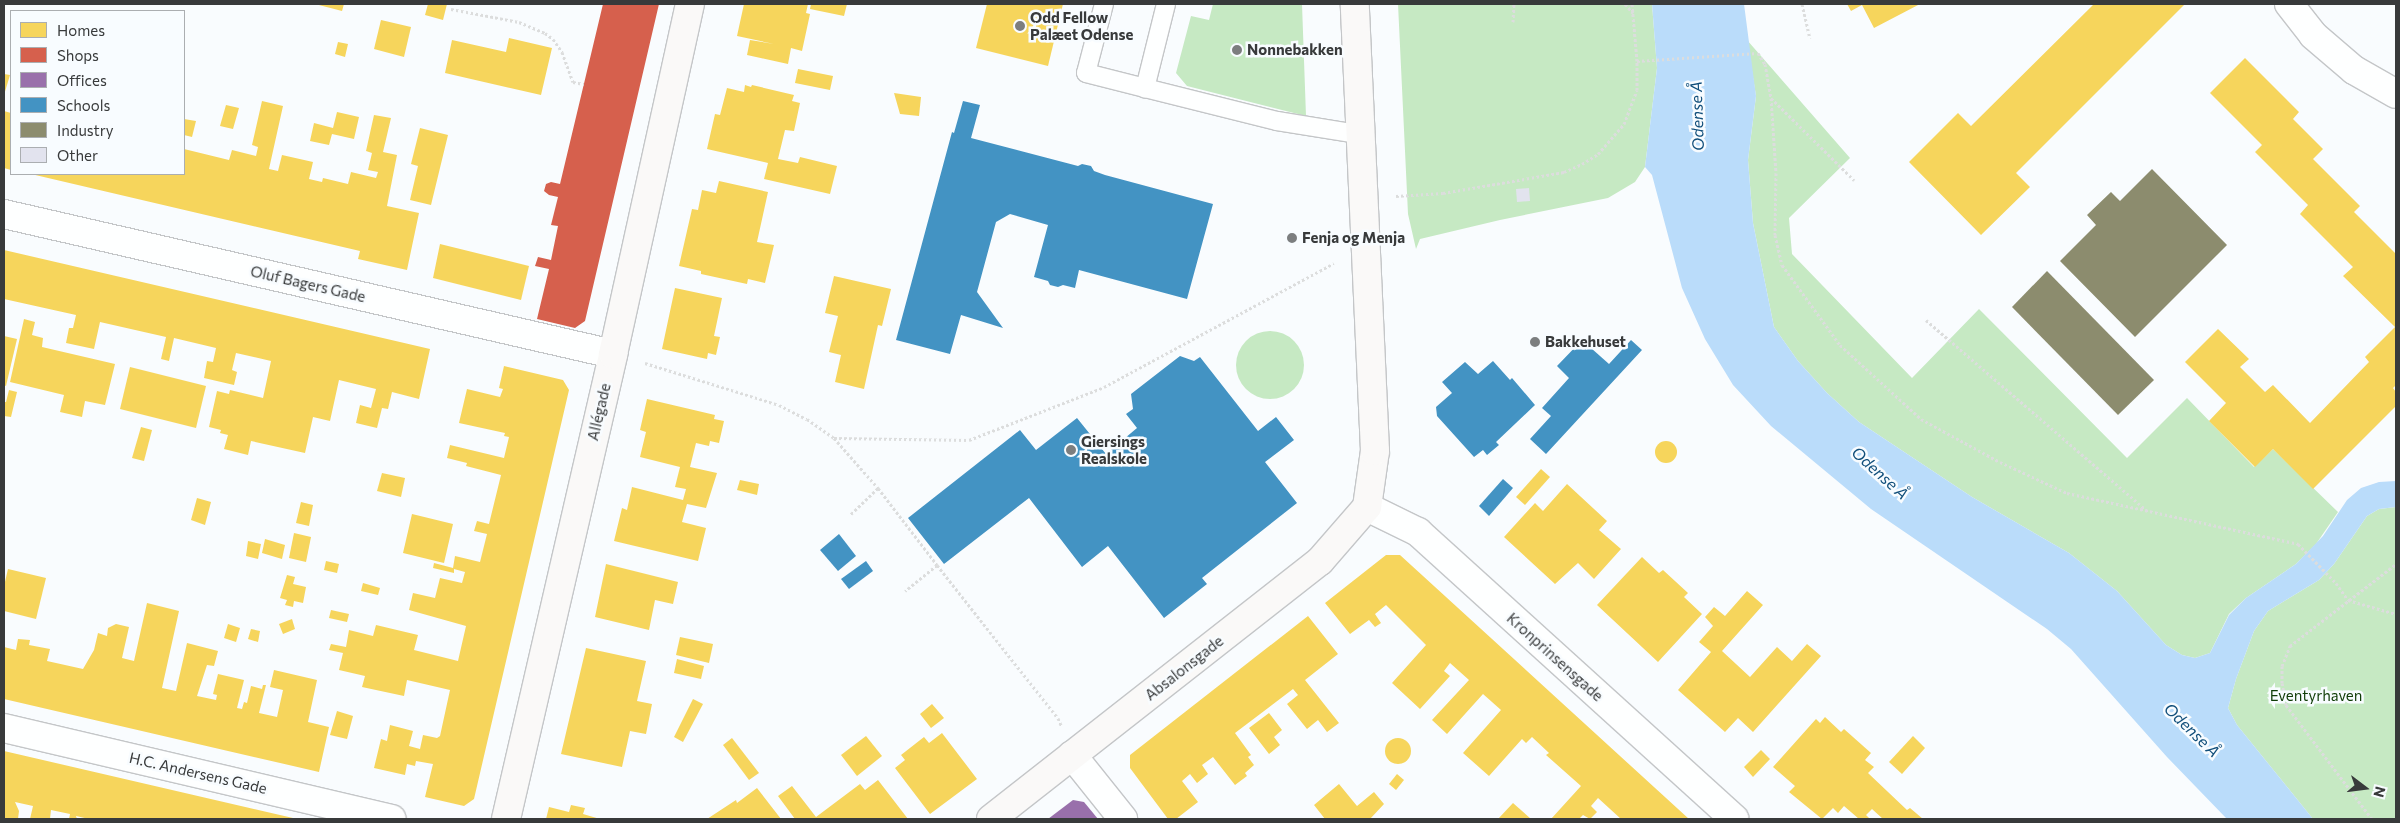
<!DOCTYPE html>
<html>
<head>
<meta charset="utf-8">
<style>
	body { margin:0 }
	#map { position:relative; width:2400px; height:823px; overflow:hidden; background:#f9fcfe; font-family:Commissioner,sans-serif }
	div>[style] { position:absolute }
	.green>* { inset:0; background:#c6e9c3 }
	.round { border-radius:50% }
	.water>* { inset:0; background:#badcfa }
	.homes>* { inset:0; background:#f6d55c }
	.shops>* { inset:0; background:#d6604d }
	.offices>* { inset:0; background:#9970ab }
	.schools>* { inset:0; background:#4393c3 }
	.industry>* { inset:0; background:#8c8c6e }
	.building>* { inset:0; background:#e2e3ee }
	.path>* { height:3px; margin-top:-1.5px; transform-origin:0; background:repeating-linear-gradient(90deg,#dcdddd 0 2.5px,transparent 0 5px) }
	.roads { filter:drop-shadow(1px 0 #c4c6c8) drop-shadow(-1px 0 #c4c6c8) drop-shadow(0 1px #c4c6c8) drop-shadow(0 -1px #c4c6c8) }
	.service>* { height:18px; margin:-9px; padding:0 9px; transform-origin:9px; border-radius:9px; background:#feffff }
	.minor>* { height:28px; margin:-14px; padding:0 14px; transform-origin:14px; border-radius:14px; background:#feffff }
	.secondary>* { height:28px; margin:-14px; padding:0 14px; transform-origin:14px; border-radius:14px; background:#faf9f8 }
	.dots>* { width:14px; height:14px; translate:-50% -50%; box-sizing:border-box; border:2px solid #f8fcff; border-radius:50% }
	span { translate:-50% -50%; white-space:nowrap; text-align:center; line-height:1.15; -webkit-text-stroke:5px #f8fcff; paint-order:stroke }
	.poi-label { font-size:15px; color:#383a3b; font-weight:700 }
	.left { translate:0 -50%; text-align:left }
	.street-label { font-size:15px; color:#383a3b }
	.park-label { font-size:15px; color:#0f3c06 }
	.water-label { font-size:16px; color:#114f7b; font-style:italic }
	.frame { position:absolute; inset:0; border:5px solid #383a3b; pointer-events:none }
	.legend { position:absolute; left:10px; top:10px; width:175px; height:165px; box-sizing:border-box; background:#f8fcff; border:1px solid #abaeb1; margin:0; padding:6px 9px; list-style:none; font-size:15px; color:#383a3b }
	.legend li { display:flex; align-items:center; gap:10px; height:25px }
	.legend b { width:25px; border:1px solid #abaeb1 }
	.north { position:absolute; left:2340px; top:763px; width:50px; height:50px; -webkit-text-stroke:4px #f8fcff; paint-order:stroke; rotate:105deg; font-size:14px; font-weight:700; line-height:20px; text-align:center; color:#383a3b }
	.north::after { content:''; display:block; margin:auto; width:18px; height:22px; background:#383a3b; clip-path:polygon(50% 0,100% 100%,50% 72%,0 100%) }
</style>
</head>
<body>
<div id="map">
	<div class="green">
		<i style="clip-path:polygon(1213px 4px,1302px 4px,1306px 116px,1187px 86px,1176px 73px,1191px 16px,1209px 20px)"></i>
		<i style="clip-path:polygon(1398px 4px,1652px 4px,1657px 68px,1645px 167px,1635px 182px,1608px 198px,1500px 220px,1420px 239px,1416px 249px,1408px 214px)"></i>
		<i style="clip-path:polygon(1747px 40px,1850px 158px,1789px 218px,1792px 254px,1912px 378px,1979px 309px,2127px 458px,2187px 398px,2254px 467px,2273px 449px,2338px 512px,2316px 544px,2296px 564px,2246px 598px,2229px 614px,2210px 653px,2195px 658px,2182px 655px,2166px 645px,2117px 591px,2069px 553px,1972px 497px,1859px 422px,1827px 393px,1798px 361px,1774px 327px,1753px 223px,1748px 160px,1756px 96px)"></i>
		<i class="round" style="left:1236px;top:331px;width:68px;height:68px"></i>
		<i style="clip-path:polygon(2396px 507px,2396px 819px,2313px 819px,2237px 725px,2228px 708px,2236px 679px,2254px 631px,2268px 611px,2319px 580px,2334px 564px,2367px 516px,2379px 509px)"></i>
	</div>
	<div class="water">
		<i style="clip-path:polygon(1652px 4px,1744px 4px,1756px 96px,1748px 160px,1753px 223px,1774px 327px,1798px 361px,1827px 393px,1859px 422px,1972px 497px,2069px 553px,2117px 591px,2166px 645px,2182px 655px,2195px 658px,2210px 653px,2229px 615px,2246px 598px,2296px 564px,2323px 536px,2347px 500px,2361px 488px,2379px 482px,2396px 481px,2396px 507px,2379px 509px,2367px 516px,2334px 564px,2319px 580px,2268px 611px,2254px 631px,2236px 679px,2228px 708px,2237px 725px,2313px 819px,2227px 819px,2167px 757px,2071px 649px,2047px 629px,1871px 509px,1771px 426px,1733px 385px,1705px 339px,1682px 288px,1652px 175px,1645px 167px,1657px 68px)"></i>
	</div>
	<div class="homes">
		<i style="clip-path:polygon(315px 4px,344px 4px,342px 11px)"></i>
		<i style="clip-path:polygon(428px 4px,447px 4px,443px 20px,425px 15px)"></i>
		<i style="clip-path:polygon(744px 4px,808px 4px,806px 13px,810px 14px,802px 51px,791px 48px,788px 64px,747px 55px,750px 40px,774px 44px,737px 36px)"></i>
		<i style="clip-path:polygon(811px 4px,847px 4px,844px 16px,810px 9px)"></i>
		<i style="clip-path:polygon(987px 4px,1063px 4px,1048px 66px,976px 48px)"></i>
		<i style="clip-path:polygon(1847px 4px,1920px 4px,1874px 28px,1862px 5px,1851px 11px)"></i>
		<i style="clip-path:polygon(2094px 4px,2185px 4px,2016px 173px,2030px 187px,1981px 235px,1909px 162px,1958px 113px,1971px 126px)"></i>
		<i style="clip-path:polygon(381px 20px,411px 27px,404px 57px,374px 49px)"></i>
		<i style="clip-path:polygon(509px 38px,552px 48px,541px 95px,445px 73px,452px 40px,506px 52px)"></i>
		<i style="clip-path:polygon(338px 42px,348px 44px,345px 57px,335px 54px)"></i>
		<i style="clip-path:polygon(2245px 58px,2299px 112px,2293px 119px,2323px 149px,2313px 159px,2360px 206px,2354px 212px,2396px 254px,2396px 385px,2393px 388px,2396px 392px,2396px 406px,2313px 489px,2273px 449px,2255px 467px,2209px 421px,2226px 403px,2185px 362px,2218px 329px,2249px 359px,2240px 367px,2265px 392px,2273px 385px,2310px 423px,2369px 362px,2365px 357px,2395px 327px,2343px 276px,2353px 267px,2300px 214px,2308px 205px,2255px 152px,2262px 145px,2210px 93px)"></i>
		<i style="clip-path:polygon(798px 69px,833px 76px,830px 90px,795px 83px)"></i>
		<i style="clip-path:polygon(4px 74px,10px 75px,4px 95px)"></i>
		<i style="clip-path:polygon(745px 85px,751px 87px,752px 85px,794px 95px,792px 101px,800px 103px,794px 131px,785px 130px,778px 159px,798px 163px,800px 157px,837px 166px,830px 194px,764px 179px,768px 163px,707px 149px,715px 114px,720px 115px,727px 88px,744px 92px)"></i>
		<i style="clip-path:polygon(894px 93px,921px 97px,919px 116px,900px 114px)"></i>
		<i style="clip-path:polygon(262px 101px,283px 106px,269px 169px,278px 171px,282px 155px,313px 162px,309px 179px,322px 182px,323px 178px,348px 184px,351px 172px,376px 178px,378px 172px,368px 170px,372px 153px,366px 151px,374px 115px,391px 118px,383px 152px,397px 155px,387px 206px,419px 213px,407px 270px,358px 259px,360px 251px,31px 174px,184px 174px,184px 149px,229px 160px,232px 150px,256px 156px,258px 147px,252px 145px)"></i>
		<i style="clip-path:polygon(226px 105px,239px 108px,233px 129px,220px 126px)"></i>
		<i style="clip-path:polygon(4px 111px,11px 113px,11px 170px,4px 168px)"></i>
		<i style="clip-path:polygon(337px 112px,359px 117px,354px 139px,332px 134px,329px 145px,310px 141px,314px 123px,333px 128px)"></i>
		<i style="clip-path:polygon(184px 119px,196px 121px,192px 137px,184px 135px)"></i>
		<i style="clip-path:polygon(420px 128px,448px 135px,431px 205px,410px 200px,418px 166px,411px 164px)"></i>
		<i style="clip-path:polygon(719px 181px,768px 192px,757px 242px,774px 245px,765px 283px,748px 279px,747px 284px,701px 274px,701px 271px,679px 266px,692px 209px,698px 210px,702px 190px,716px 193px)"></i>
		<i style="clip-path:polygon(440px 244px,529px 266px,521px 300px,433px 278px)"></i>
		<i style="clip-path:polygon(4px 250px,430px 349px,419px 399px,392px 392px,388px 409px,382px 408px,377px 428px,356px 423px,360px 405px,371px 408px,376px 389px,339px 380px,330px 421px,313px 417px,305px 453px,251px 441px,248px 455px,224px 449px,228px 435px,220px 433px,221px 430px,209px 427px,217px 391px,229px 394px,230px 390px,263px 398px,271px 361px,236px 353px,232px 370px,237px 372px,234px 385px,204px 378px,207px 361px,213px 362px,216px 348px,174px 338px,169px 361px,161px 359px,166px 337px,100px 322px,94px 349px,66px 343px,69px 328px,73px 328px,76px 315px,4px 299px)"></i>
		<i style="clip-path:polygon(834px 276px,891px 289px,882px 326px,878px 325px,864px 389px,835px 382px,841px 355px,829px 352px,838px 316px,825px 313px)"></i>
		<i style="clip-path:polygon(675px 288px,722px 298px,714px 336px,720px 337px,716px 355px,708px 353px,707px 359px,662px 349px)"></i>
		<i style="clip-path:polygon(24px 319px,35px 322px,32px 335px,43px 338px,42px 347px,115px 364px,105px 405px,85px 401px,82px 417px,60px 412px,64px 395px,10px 382px)"></i>
		<i style="clip-path:polygon(4px 336px,17px 339px,6px 386px,4px 385px)"></i>
		<i style="clip-path:polygon(504px 366px,563px 380px,569px 390px,474px 799px,464px 806px,425px 797px,433px 764px,416px 761px,415px 766px,407px 764px,405px 775px,374px 768px,381px 739px,387px 741px,390px 725px,413px 731px,409px 746px,420px 749px,423px 735px,437px 738px,440px 736px,450px 690px,407px 680px,404px 696px,362px 687px,365px 676px,339px 670px,343px 653px,329px 650px,331px 644px,346px 647px,349px 630px,373px 636px,376px 625px,418px 635px,414px 650px,458px 661px,466px 626px,409px 610px,413px 593px,435px 598px,440px 578px,462px 583px,465px 572px,454px 569px,454px 573px,433px 568px,434px 563px,453px 568px,455px 556px,480px 562px,487px 534px,474px 531px,477px 521px,489px 524px,501px 475px,466px 466px,467px 463px,447px 458px,450px 445px,504px 458px,509px 437px,504px 436px,505px 433px,459px 423px,467px 389px,500px 397px,503px 389px,499px 388px)"></i>
		<i style="clip-path:polygon(130px 367px,206px 386px,196px 428px,120px 409px)"></i>
		<i style="clip-path:polygon(9px 390px,17px 392px,11px 417px,4px 416px,4px 402px,6px 402px)"></i>
		<i style="clip-path:polygon(647px 399px,715px 415px,714px 419px,724px 421px,719px 443px,710px 441px,709px 446px,696px 443px,690px 467px,717px 473px,706px 508px,687px 504px,682px 522px,706px 528px,698px 561px,614px 541px,622px 508px,627px 510px,632px 487px,683px 500px,686px 489px,675px 487px,680px 467px,640px 457px,646px 432px,640px 430px)"></i>
		<i style="clip-path:polygon(141px 427px,152px 430px,144px 461px,132px 458px)"></i>
		<i class="round" style="left:1655px;top:441px;width:22px;height:22px"></i>
		<i style="clip-path:polygon(1541px 469px,1550px 477px,1525px 505px,1516px 497px)"></i>
		<i style="clip-path:polygon(382px 473px,405px 478px,401px 497px,377px 491px)"></i>
		<i style="clip-path:polygon(740px 480px,759px 484px,757px 495px,737px 490px)"></i>
		<i style="clip-path:polygon(1567px 484px,1607px 521px,1599px 530px,1621px 549px,1594px 579px,1578px 563px,1555px 584px,1504px 537px,1535px 503px,1543px 511px)"></i>
		<i style="clip-path:polygon(197px 498px,211px 502px,205px 525px,191px 520px)"></i>
		<i style="clip-path:polygon(301px 502px,313px 505px,309px 526px,296px 523px)"></i>
		<i style="clip-path:polygon(412px 514px,453px 524px,444px 563px,403px 553px)"></i>
		<i style="clip-path:polygon(294px 533px,311px 537px,306px 562px,289px 558px)"></i>
		<i style="clip-path:polygon(265px 539px,285px 545px,282px 559px,262px 553px)"></i>
		<i style="clip-path:polygon(248px 541px,261px 544px,258px 559px,246px 556px)"></i>
		<i style="clip-path:polygon(1386px 555px,1400px 555px,1689px 819px,1621px 819px,1598px 798px,1591px 806px,1597px 812px,1590px 819px,1583px 815px,1579px 819px,1551px 819px,1581px 786px,1546px 755px,1549px 753px,1532px 737px,1526px 743px,1522px 739px,1489px 776px,1463px 753px,1501px 710px,1483px 694px,1447px 734px,1432px 720px,1469px 680px,1450px 663px,1444px 671px,1450px 676px,1420px 709px,1392px 683px,1426px 645px,1386px 605px,1375px 614px,1381px 623px,1375px 627px,1369px 620px,1350px 634px,1325px 603px)"></i>
		<i style="clip-path:polygon(1642px 557px,1659px 573px,1663px 570px,1688px 593px,1684px 597px,1702px 614px,1658px 662px,1597px 605px)"></i>
		<i style="clip-path:polygon(326px 561px,339px 564px,337px 573px,324px 570px)"></i>
		<i style="clip-path:polygon(606px 564px,678px 582px,673px 604px,655px 600px,649px 630px,595px 617px)"></i>
		<i style="clip-path:polygon(8px 569px,46px 578px,36px 619px,4px 611px,4px 586px)"></i>
		<i style="clip-path:polygon(287px 575px,295px 577px,293px 584px,306px 587px,303px 603px,294px 601px,293px 607px,285px 605px,287px 600px,280px 598px)"></i>
		<i style="clip-path:polygon(363px 583px,380px 588px,378px 595px,361px 591px)"></i>
		<i style="clip-path:polygon(1747px 591px,1763px 605px,1722px 651px,1750px 677px,1777px 647px,1792px 661px,1807px 644px,1821px 656px,1753px 732px,1738px 718px,1725px 732px,1678px 690px,1711px 652px,1699px 642px,1713px 626px,1705px 617px,1714px 607px,1725px 616px)"></i>
		<i style="clip-path:polygon(147px 603px,179px 611px,162px 688px,176px 691px,187px 643px,218px 651px,214px 666px,207px 665px,197px 696px,216px 700px,217px 695px,213px 694px,218px 674px,244px 680px,237px 708px,242px 709px,244px 702px,247px 703px,251px 686px,262px 689px,263px 685px,266px 685px,259px 713px,277px 717px,283px 690px,270px 687px,274px 670px,317px 680px,308px 722px,329px 727px,319px 772px,4px 699px,4px 647px,16px 650px,18px 639px,30px 640px,29px 645px,50px 649px,47px 661px,83px 669px,94px 650px,98px 633px,107px 636px,108px 628px,116px 624px,129px 627px,122px 658px,134px 661px)"></i>
		<i style="clip-path:polygon(331px 610px,349px 614px,347px 622px,329px 618px)"></i>
		<i style="clip-path:polygon(1308px 616px,1338px 654px,1305px 680px,1339px 723px,1327px 732px,1318px 720px,1307px 729px,1287px 704px,1298px 695px,1293px 689px,1235px 733px,1251px 755px,1248px 757px,1254px 765px,1245px 773px,1247px 776px,1235px 785px,1213px 757px,1202px 765px,1208px 774px,1197px 783px,1190px 774px,1182px 781px,1198px 802px,1176px 819px,1168px 819px,1130px 768px,1130px 755px)"></i>
		<i style="clip-path:polygon(292px 619px,295px 629px,283px 634px,279px 624px)"></i>
		<i style="clip-path:polygon(228px 624px,240px 628px,236px 642px,224px 638px)"></i>
		<i style="clip-path:polygon(251px 629px,260px 631px,258px 642px,248px 639px)"></i>
		<i style="clip-path:polygon(680px 637px,713px 644px,709px 663px,676px 655px)"></i>
		<i style="clip-path:polygon(586px 648px,646px 661px,637px 701px,652px 704px,646px 734px,630px 731px,622px 767px,561px 754px)"></i>
		<i style="clip-path:polygon(677px 659px,704px 666px,701px 679px,674px 673px)"></i>
		<i style="clip-path:polygon(693px 699px,703px 704px,683px 742px,674px 737px)"></i>
		<i style="clip-path:polygon(932px 704px,944px 718px,931px 728px,920px 714px)"></i>
		<i style="clip-path:polygon(337px 711px,353px 716px,347px 739px,330px 735px)"></i>
		<i style="clip-path:polygon(1269px 713px,1282px 730px,1274px 737px,1280px 745px,1269px 754px,1249px 728px)"></i>
		<i style="clip-path:polygon(1825px 717px,1841px 732px,1844px 729px,1871px 753px,1865px 760px,1874px 767px,1868px 773px,1907px 810px,1910px 808px,1923px 819px,1883px 819px,1872px 809px,1866px 815px,1870px 819px,1859px 819px,1844px 806px,1838px 813px,1833px 808px,1822px 819px,1789px 792px,1795px 786px,1773px 767px,1816px 719px,1820px 723px)"></i>
		<i style="clip-path:polygon(942px 733px,977px 779px,930px 814px,895px 768px,905px 760px,901px 755px,924px 737px,929px 743px)"></i>
		<i style="clip-path:polygon(866px 736px,882px 756px,857px 776px,841px 755px)"></i>
		<i style="clip-path:polygon(1913px 736px,1925px 748px,1902px 774px,1889px 762px)"></i>
		<i class="round" style="left:1385px;top:738px;width:26px;height:26px"></i>
		<i style="clip-path:polygon(732px 738px,759px 773px,749px 780px,723px 745px)"></i>
		<i style="clip-path:polygon(1761px 750px,1770px 759px,1753px 777px,1744px 767px)"></i>
		<i style="clip-path:polygon(4px 751px,293px 818px,293px 819px,89px 819px,76px 816px,77px 819px,69px 819px,70px 814px,51px 810px,50px 819px,30px 819px,33px 806px,15px 802px,19px 811px,18px 819px,4px 819px)"></i>
		<i style="clip-path:polygon(1397px 774px,1404px 780px,1396px 790px,1389px 784px)"></i>
		<i style="clip-path:polygon(878px 780px,908px 819px,795px 819px,778px 796px,792px 786px,816px 817px,860px 784px,865px 790px)"></i>
		<i style="clip-path:polygon(1339px 784px,1357px 806px,1374px 792px,1384px 804px,1370px 819px,1325px 819px,1314px 805px)"></i>
		<i style="clip-path:polygon(757px 788px,781px 819px,707px 819px,736px 800px,737px 803px)"></i>
		<i style="clip-path:polygon(1513px 803px,1531px 819px,1498px 819px)"></i>
		<i style="clip-path:polygon(571px 805px,585px 808px,583px 814px,600px 819px,546px 819px,549px 807px,569px 812px)"></i>
	</div>
	<div class="shops">
		<i style="clip-path:polygon(603px 4px,659px 4px,585px 321px,575px 328px,537px 319px,549px 269px,535px 266px,538px 257px,551px 260px,558px 226px,551px 225px,558px 197px,549px 195px,544px 191px,546px 184px,551px 182px,560px 184px)"></i>
	</div>
	<div class="offices">
		<i style="clip-path:polygon(1073px 800px,1084px 802px,1098px 819px,1048px 819px)"></i>
	</div>
	<div class="schools">
		<i style="clip-path:polygon(963px 101px,980px 105px,971px 138px,1078px 166px,1082px 164px,1091px 166px,1094px 171px,1105px 175px,1213px 204px,1187px 299px,1079px 270px,1075px 288px,1063px 285px,1058px 287px,1050px 285px,1048px 281px,1034px 277px,1048px 225px,1010px 214px,996px 222px,977px 292px,1003px 328px,961px 315px,950px 354px,896px 340px,952px 132px,954px 133px)"></i>
		<i style="clip-path:polygon(1582px 340px,1609px 364px,1631px 340px,1642px 350px,1546px 454px,1530px 439px,1551px 416px,1542px 408px,1569px 378px,1557px 366px)"></i>
		<i style="clip-path:polygon(1180px 356px,1194px 361px,1200px 357px,1258px 431px,1276px 417px,1294px 440px,1265px 462px,1297px 503px,1202px 578px,1207px 584px,1164px 618px,1108px 546px,1082px 567px,1029px 498px,944px 564px,908px 518px,1020px 430px,1036px 450px,1077px 418px,1106px 454px,1137px 428px,1126px 414px,1133px 409px,1131px 394px)"></i>
		<i style="clip-path:polygon(1493px 361px,1510px 380px,1512px 378px,1535px 405px,1496px 442px,1499px 445px,1487px 455px,1483px 450px,1474px 457px,1437px 416px,1436px 407px,1452px 393px,1442px 382px,1465px 362px,1478px 374px)"></i>
		<i style="clip-path:polygon(1503px 479px,1513px 488px,1489px 516px,1479px 506px)"></i>
		<i style="clip-path:polygon(839px 534px,856px 556px,838px 571px,820px 550px)"></i>
		<i style="clip-path:polygon(866px 561px,873px 571px,849px 589px,841px 579px)"></i>
	</div>
	<div class="industry">
		<i style="clip-path:polygon(2152px 169px,2227px 245px,2135px 337px,2060px 261px,2096px 225px,2087px 215px,2111px 192px,2120px 201px)"></i>
		<i style="clip-path:polygon(2047px 271px,2154px 380px,2118px 415px,2012px 307px)"></i>
	</div>
	<div class="building">
		<i style="clip-path:polygon(1529px 188px,1530px 201px,1517px 202px,1516px 189px)"></i>
	</div>
	<div class="path">
		<i style="left:1625px;top:4px;width:12px;rotate:48deg"></i>
		<i style="left:1632px;top:4px;width:57px;rotate:85deg"></i>
		<i style="left:1637px;top:61px;width:121px;rotate:-3.8deg"></i>
		<i style="left:1758px;top:53px;width:13px;rotate:58deg"></i>
		<i style="left:1765px;top:64px;width:35px;rotate:80deg"></i>
		<i style="left:1771px;top:98px;width:75px;rotate:86.2deg"></i>
		<i style="left:1776px;top:173px;width:62px;rotate:90.9deg"></i>
		<i style="left:1775px;top:235px;width:31px;rotate:77deg"></i>
		<i style="left:1782px;top:265px;width:99px;rotate:54.1deg"></i>
		<i style="left:1840px;top:345px;width:110px;rotate:42.4deg"></i>
		<i style="left:1921px;top:419px;width:90px;rotate:28.6deg"></i>
		<i style="left:2000px;top:462px;width:74px;rotate:24.8deg"></i>
		<i style="left:2067px;top:493px;width:237px;rotate:12.4deg"></i>
		<i style="left:2298px;top:544px;width:54px;rotate:45.7deg"></i>
		<i style="left:2336px;top:583px;width:21px;rotate:55deg"></i>
		<i style="left:2348px;top:600px;width:50px;rotate:16.3deg"></i>
		<i style="left:1802px;top:4px;width:35px;rotate:77deg"></i>
		<i style="left:451px;top:9px;width:69px;rotate:10.8deg"></i>
		<i style="left:519px;top:22px;width:28px;rotate:23deg"></i>
		<i style="left:545px;top:33px;width:10px;rotate:37deg"></i>
		<i style="left:553px;top:39px;width:16px;rotate:55deg"></i>
		<i style="left:562px;top:52px;width:32px;rotate:70deg"></i>
		<i style="left:573px;top:82px;width:11px;rotate:10deg"></i>
		<i style="left:1513px;top:22px;width:18px;rotate:-87deg"></i>
		<i style="left:1771px;top:98px;width:117px;rotate:44.7deg"></i>
		<i style="left:1396px;top:196px;width:47px;rotate:-3.7deg"></i>
		<i style="left:1443px;top:193px;width:123px;rotate:-9.8deg"></i>
		<i style="left:1564px;top:172px;width:20px;rotate:-24deg"></i>
		<i style="left:1582px;top:164px;width:19px;rotate:-32deg"></i>
		<i style="left:1598px;top:154px;width:40px;rotate:-49deg"></i>
		<i style="left:1624px;top:124px;width:36px;rotate:-69deg"></i>
		<i style="left:1637px;top:90px;width:29px;rotate:-90deg"></i>
		<i style="left:1926px;top:320px;width:291px;rotate:40.8deg"></i>
		<i style="left:645px;top:363px;width:140px;rotate:17.4deg"></i>
		<i style="left:779px;top:405px;width:31px;rotate:27deg"></i>
		<i style="left:807px;top:419px;width:33px;rotate:35deg"></i>
		<i style="left:834px;top:438px;width:67px;rotate:48.7deg"></i>
		<i style="left:878px;top:488px;width:40px;rotate:136deg"></i>
		<i style="left:834px;top:438px;width:135px;rotate:0.8deg"></i>
		<i style="left:969px;top:440px;width:145px;rotate:-21.4deg"></i>
		<i style="left:1104px;top:387px;width:261px;rotate:-28.3deg"></i>
		<i style="left:878px;top:488px;width:97px;rotate:52.5deg"></i>
		<i style="left:937px;top:565px;width:41px;rotate:140.9deg"></i>
		<i style="left:937px;top:565px;width:195px;rotate:51.7deg"></i>
		<i style="left:1058px;top:718px;width:8px;rotate:67deg"></i>
		<i style="left:2372px;top:819px;width:143px;rotate:-127deg"></i>
		<i style="left:2286px;top:705px;width:22px;rotate:-100deg"></i>
		<i style="left:2282px;top:683px;width:17px;rotate:-90deg"></i>
		<i style="left:2282px;top:666px;width:22px;rotate:-68deg"></i>
		<i style="left:2290px;top:646px;width:134px;rotate:-37.7deg"></i>
	</div>
	<div class="roads">
		<div class="service">
			<i style="left:1104px;top:4px;width:71px;rotate:104.6deg"></i>
			<i style="left:1086px;top:73px;width:61px;rotate:14.3deg"></i>
			<i style="left:1166px;top:4px;width:87px;rotate:104deg"></i>
			<i style="left:1145px;top:88px;width:136px;rotate:14deg"></i>
			<i style="left:1277px;top:121px;width:87px;rotate:9.2deg"></i>
		</div>
		<div class="minor">
			<i style="left:2289px;top:4px;width:39px;rotate:52deg"></i>
			<i style="left:2313px;top:35px;width:54px;rotate:40.5deg"></i>
			<i style="left:2354px;top:70px;width:48px;rotate:29.7deg"></i>
			<i style="left:4px;top:214px;width:625px;rotate:12.95deg"></i>
			<i style="left:1367px;top:507px;width:57px;rotate:26.1deg"></i>
			<i style="left:1418px;top:532px;width:427px;rotate:42.2deg"></i>
			<i style="left:4px;top:728px;width:398px;rotate:13.2deg"></i>
			<i style="left:1072px;top:755px;width:82px;rotate:51.4deg"></i>
		</div>
		<div class="secondary">
			<i style="left:506px;top:819px;width:477px;rotate:-77deg"></i>
			<i style="left:613px;top:354px;width:358px;rotate:-77.6deg"></i>
			<i style="left:991px;top:819px;width:418px;rotate:-38.1deg"></i>
			<i style="left:1320px;top:561px;width:72px;rotate:-49deg"></i>
			<i style="left:1367px;top:507px;width:57px;rotate:-81.9deg"></i>
			<i style="left:1375px;top:451px;width:447px;rotate:-92.6deg"></i>
		</div>
	</div>
	<div class="dots">
		<i style="left:1020px;top:26px;background:#7c7e7f"></i>
		<i style="left:1237px;top:50px;background:#7c7e7f"></i>
		<i style="left:1292px;top:238px;background:#7c7e7f"></i>
		<i style="left:1535px;top:342px;background:#7c7e7f"></i>
		<i style="left:1071px;top:450px;background:#7c7e7f"></i>
	</div>
	<div class="poi-label">
		<span class="left" style="left:1030px;top:26px">Odd Fellow<br>Palæet Odense</span>
		<span class="left" style="left:1247px;top:50px">Nonnebakken</span>
		<span class="left" style="left:1302px;top:238px">Fenja og Menja</span>
		<span class="left" style="left:1545px;top:342px">Bakkehuset</span>
		<span class="left" style="left:1081px;top:450px">Giersings<br>Realskole</span>
	</div>
	<div class="street-label">
		<span style="left:308px;top:284px;rotate:13deg">Oluf Bagers Gade</span>
		<span style="left:599px;top:412px;rotate:-77deg">Allégade</span>
		<span style="left:1555px;top:657px;rotate:42deg">Kronprinsensgade</span>
		<span style="left:1184px;top:668px;rotate:-38deg">Absalonsgade</span>
		<span style="left:198px;top:773px;rotate:13deg">H.C. Andersens Gade</span>
	</div>
	<div class="park-label">
		<span style="left:2316px;top:696px">Eventyrhaven</span>
	</div>
	<div class="water-label">
		<span style="left:1697px;top:116px;rotate:-92deg">Odense Å</span>
		<span style="left:1880px;top:473px;rotate:42deg">Odense Å</span>
		<span style="left:2192px;top:730px;rotate:44deg">Odense Å</span>
	</div>
	<div class="frame"></div>
	<ul class="legend">
	<li><b style="height:14px;background:#f6d55c"></b>Homes</li>
	<li><b style="height:14px;background:#d6604d"></b>Shops</li>
	<li><b style="height:14px;background:#9970ab"></b>Offices</li>
	<li><b style="height:14px;background:#4393c3"></b>Schools</li>
	<li><b style="height:14px;background:#8c8c6e"></b>Industry</li>
	<li><b style="height:14px;background:#e2e3ee"></b>Other</li>
	</ul>
	<div class="north">N</div>
</div>
</body>
</html>
